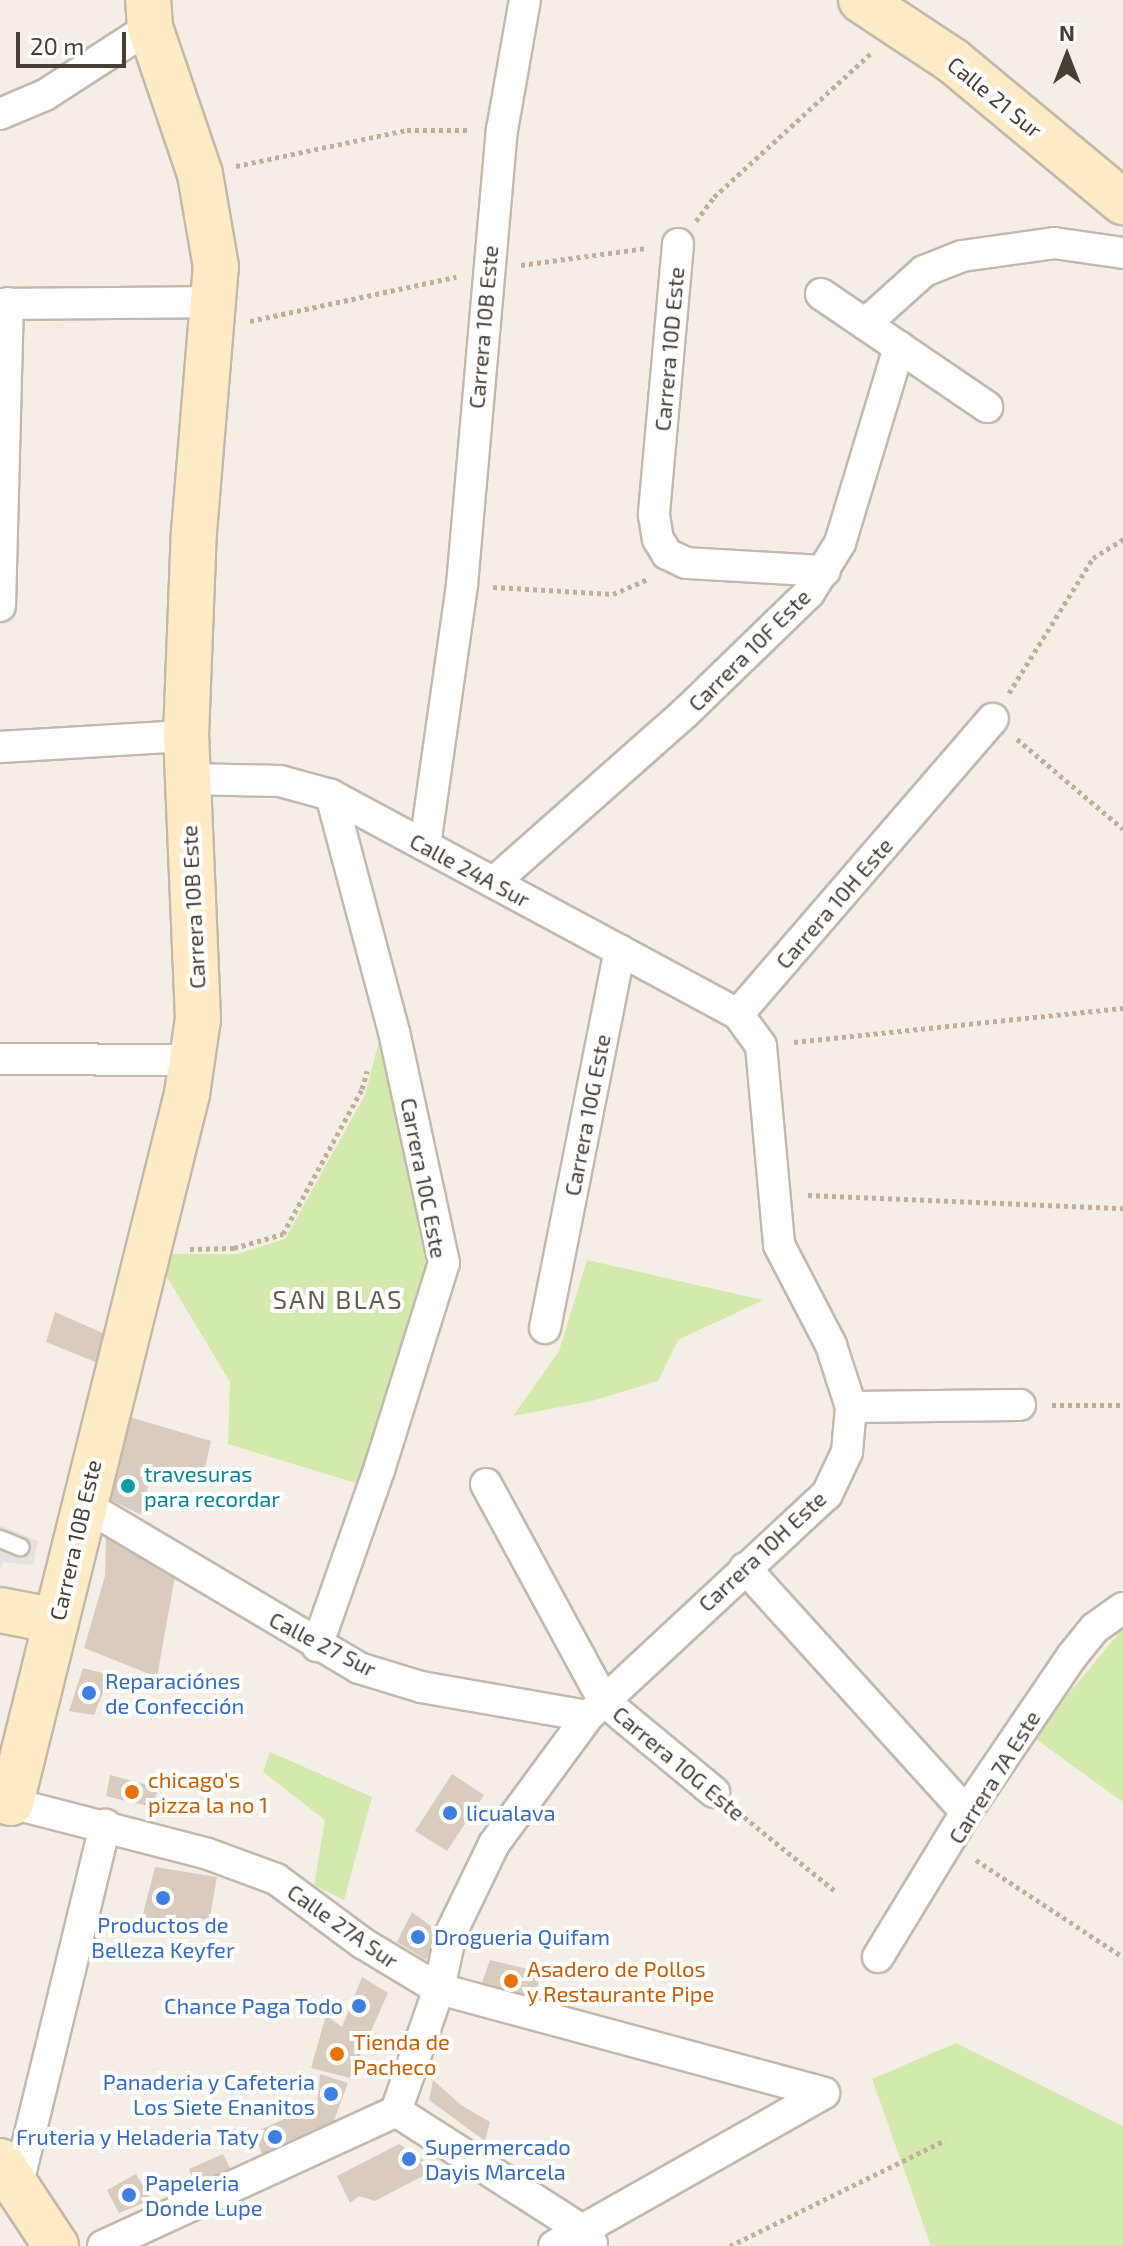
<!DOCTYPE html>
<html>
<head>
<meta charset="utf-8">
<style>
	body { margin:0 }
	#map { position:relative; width:1123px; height:2246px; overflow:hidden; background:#f4eee6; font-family:"Exo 2",sans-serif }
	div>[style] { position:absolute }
	.green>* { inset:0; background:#d4eaad }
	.parking>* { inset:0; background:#e4e1de }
	.building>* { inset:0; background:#d9ccbe }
	.path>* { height:5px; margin-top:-2.5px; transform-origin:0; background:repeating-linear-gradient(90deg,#c2af99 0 4px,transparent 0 8px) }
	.roads { filter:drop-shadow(2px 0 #c3b8ab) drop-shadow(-2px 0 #c3b8ab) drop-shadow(0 2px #c3b8ab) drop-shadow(0 -2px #c3b8ab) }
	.lane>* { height:16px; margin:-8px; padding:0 8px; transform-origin:8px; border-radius:8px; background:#fff }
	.street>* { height:30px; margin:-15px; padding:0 15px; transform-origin:15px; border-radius:15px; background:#fff }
	.secondary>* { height:44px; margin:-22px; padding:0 22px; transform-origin:22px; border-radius:22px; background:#ffebc5 }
	.dots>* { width:22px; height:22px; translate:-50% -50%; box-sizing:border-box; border:4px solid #fff; border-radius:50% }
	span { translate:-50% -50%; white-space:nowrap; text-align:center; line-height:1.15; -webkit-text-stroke:8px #fff; paint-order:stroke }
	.street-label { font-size:22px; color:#473e35 }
	.culture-label { font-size:22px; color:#0d838f }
	.left { translate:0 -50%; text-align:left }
	.shop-label { font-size:22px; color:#366cbe }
	.right { translate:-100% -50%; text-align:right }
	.food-label { font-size:22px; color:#c56008 }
	.quarter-label { font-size:26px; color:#6a5b4c; letter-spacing:2px }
	.north { position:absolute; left:1027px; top:16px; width:80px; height:80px; -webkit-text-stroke:6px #fff; paint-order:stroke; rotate:0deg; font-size:22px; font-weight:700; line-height:32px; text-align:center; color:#473e35 }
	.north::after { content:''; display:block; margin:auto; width:28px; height:36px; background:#473e35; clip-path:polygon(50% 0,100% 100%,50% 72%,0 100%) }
	.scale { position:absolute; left:16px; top:32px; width:110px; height:36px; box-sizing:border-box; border:4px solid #473e35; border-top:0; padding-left:10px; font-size:24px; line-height:28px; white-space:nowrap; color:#473e35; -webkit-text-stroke:6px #fff; paint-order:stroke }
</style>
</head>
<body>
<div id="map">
	<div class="green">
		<i style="clip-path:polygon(381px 1033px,433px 1279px,369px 1487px,228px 1444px,230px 1382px,153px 1254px,237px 1254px,285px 1239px,365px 1095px)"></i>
		<i style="clip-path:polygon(587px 1260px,763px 1300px,678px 1340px,658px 1381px,592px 1401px,513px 1416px,559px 1351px)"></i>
		<i style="clip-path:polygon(1123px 1628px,1123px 1802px,1033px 1737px)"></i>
		<i style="clip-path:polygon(270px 1752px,372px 1797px,344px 1900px,314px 1885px,325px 1820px,263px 1772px)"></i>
		<i style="clip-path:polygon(956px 2043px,1123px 2126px,1123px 2246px,931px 2246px,872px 2079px)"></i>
	</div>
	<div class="parking">
		<i style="clip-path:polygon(0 1525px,38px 1541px,33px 1565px,3px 1562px,0 1569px)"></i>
	</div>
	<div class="building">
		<i style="clip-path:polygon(55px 1312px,105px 1334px,98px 1363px,46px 1342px)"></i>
		<i style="clip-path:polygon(126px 1416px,211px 1441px,201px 1485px,151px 1475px,141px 1515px,105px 1497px)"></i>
		<i style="clip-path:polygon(106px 1535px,175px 1576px,157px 1677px,84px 1648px,105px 1576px)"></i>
		<i style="clip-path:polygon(83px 1668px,110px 1675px,94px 1715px,69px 1711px)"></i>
		<i style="clip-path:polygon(452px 1774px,484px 1795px,447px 1851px,415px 1831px)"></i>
		<i style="clip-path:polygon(110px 1775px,159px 1788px,151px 1807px,106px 1796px)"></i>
		<i style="clip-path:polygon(155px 1867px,217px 1877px,207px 1933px,140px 1925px)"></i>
		<i style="clip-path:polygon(412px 1912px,440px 1933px,426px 1960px,397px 1942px)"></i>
		<i style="clip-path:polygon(490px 1960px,540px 1972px,534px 2005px,479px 1991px)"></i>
		<i style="clip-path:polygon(362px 1977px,388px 1993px,350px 2078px,311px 2068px,326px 2015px,342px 2027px)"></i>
		<i style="clip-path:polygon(320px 2074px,348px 2083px,333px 2123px,262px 2155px,255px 2132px,317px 2105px)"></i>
		<i style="clip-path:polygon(433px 2080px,461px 2105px,490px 2122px,485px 2141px,429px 2100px)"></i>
		<i style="clip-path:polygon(399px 2144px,436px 2169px,375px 2201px,359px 2196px,350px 2203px,337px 2176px)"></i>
		<i style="clip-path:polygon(223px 2154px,234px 2176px,198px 2192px,189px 2169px)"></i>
		<i style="clip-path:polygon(136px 2174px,151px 2200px,119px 2213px,107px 2190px)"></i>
	</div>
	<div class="path">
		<i style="left:236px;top:166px;width:175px;rotate:-11.9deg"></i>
		<i style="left:407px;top:130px;width:64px"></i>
		<i style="left:696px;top:221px;width:30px;rotate:-53deg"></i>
		<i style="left:714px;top:197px;width:212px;rotate:-42.5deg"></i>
		<i style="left:521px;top:265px;width:126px;rotate:-7.7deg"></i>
		<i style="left:250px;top:321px;width:211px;rotate:-12.1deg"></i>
		<i style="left:493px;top:587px;width:120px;rotate:3.3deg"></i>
		<i style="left:613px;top:594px;width:38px;rotate:-23deg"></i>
		<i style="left:1009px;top:693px;width:159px;rotate:-58.1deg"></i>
		<i style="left:1093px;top:558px;width:36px;rotate:-32deg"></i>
		<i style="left:1017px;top:739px;width:139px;rotate:40.3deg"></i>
		<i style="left:794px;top:1042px;width:331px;rotate:-5.9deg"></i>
		<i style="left:808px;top:1195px;width:315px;rotate:2.4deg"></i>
		<i style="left:190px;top:1249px;width:44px;rotate:-1.3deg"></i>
		<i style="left:234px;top:1248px;width:51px;rotate:-15.9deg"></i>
		<i style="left:283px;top:1234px;width:165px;rotate:-61.4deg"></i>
		<i style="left:362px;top:1089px;width:19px;rotate:-74deg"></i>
		<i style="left:1052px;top:1405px;width:71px"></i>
		<i style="left:738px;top:1812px;width:124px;rotate:39.1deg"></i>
		<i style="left:976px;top:1860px;width:176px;rotate:33.4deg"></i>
		<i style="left:730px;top:2246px;width:240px;rotate:-26.2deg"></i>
	</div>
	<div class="roads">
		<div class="lane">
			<i style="left:0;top:1539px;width:22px;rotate:22deg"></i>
		</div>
		<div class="street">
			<i style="left:0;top:114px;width:49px;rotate:-22.9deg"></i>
			<i style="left:45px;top:95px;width:125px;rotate:-32.9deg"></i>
			<i style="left:678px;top:244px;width:272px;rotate:95.1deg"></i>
			<i style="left:654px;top:515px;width:24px;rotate:81deg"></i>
			<i style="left:658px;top:539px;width:17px;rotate:59deg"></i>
			<i style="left:667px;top:554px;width:21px;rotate:25deg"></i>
			<i style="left:686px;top:563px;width:139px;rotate:3.3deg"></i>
			<i style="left:821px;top:294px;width:201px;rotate:34.2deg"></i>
			<i style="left:0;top:304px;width:215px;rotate:-0.5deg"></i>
			<i style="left:865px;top:324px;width:79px;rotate:-41.9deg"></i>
			<i style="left:924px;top:271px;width:41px;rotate:-21.5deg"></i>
			<i style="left:962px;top:256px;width:93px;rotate:-8deg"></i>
			<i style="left:1054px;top:243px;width:70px;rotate:8.2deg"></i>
			<i style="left:0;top:606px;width:303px;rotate:-88.5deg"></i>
			<i style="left:0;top:747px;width:186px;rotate:-3.4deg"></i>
			<i style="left:187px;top:779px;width:93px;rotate:1.2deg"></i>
			<i style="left:280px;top:781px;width:53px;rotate:15.4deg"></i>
			<i style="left:331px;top:795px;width:462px;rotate:28.3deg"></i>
			<i style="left:738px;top:1014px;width:39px;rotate:54deg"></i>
			<i style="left:761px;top:1046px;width:200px;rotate:84.8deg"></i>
			<i style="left:779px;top:1245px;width:113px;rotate:62.5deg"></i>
			<i style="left:831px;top:1345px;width:65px;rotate:72.1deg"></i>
			<i style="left:851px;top:1407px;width:45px;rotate:95.1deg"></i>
			<i style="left:847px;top:1452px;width:47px;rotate:115.5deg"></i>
			<i style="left:827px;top:1494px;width:326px;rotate:137.1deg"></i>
			<i style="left:588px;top:1716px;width:159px;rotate:126.3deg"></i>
			<i style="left:494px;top:1844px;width:99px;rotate:115.8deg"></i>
			<i style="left:451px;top:1933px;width:57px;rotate:102.1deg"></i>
			<i style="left:439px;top:1989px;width:129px;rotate:109.4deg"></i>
			<i style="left:425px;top:845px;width:263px;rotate:-81.9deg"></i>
			<i style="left:462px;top:585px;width:457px;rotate:-85deg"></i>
			<i style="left:502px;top:130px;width:132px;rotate:-80deg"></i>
			<i style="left:494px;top:882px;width:255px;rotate:-41.5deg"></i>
			<i style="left:685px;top:713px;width:173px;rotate:-44.1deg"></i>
			<i style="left:809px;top:593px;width:59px;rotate:-58.2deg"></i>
			<i style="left:840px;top:543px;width:205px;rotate:-73.2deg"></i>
			<i style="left:738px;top:1014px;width:390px;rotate:-49.2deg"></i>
			<i style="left:0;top:1059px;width:195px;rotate:0.3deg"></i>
			<i style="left:545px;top:1328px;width:385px;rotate:-78.8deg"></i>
			<i style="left:851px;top:1407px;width:169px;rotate:-0.7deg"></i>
			<i style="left:486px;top:1484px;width:247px;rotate:61.5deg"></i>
			<i style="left:604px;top:1701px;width:143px;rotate:39.6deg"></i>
			<i style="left:83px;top:1504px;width:321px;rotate:30.7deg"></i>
			<i style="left:359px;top:1668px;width:65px;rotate:17deg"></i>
			<i style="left:421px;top:1687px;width:169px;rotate:9.9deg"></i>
			<i style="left:745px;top:1568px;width:329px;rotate:47.8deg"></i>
			<i style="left:317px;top:1646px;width:187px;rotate:-70.6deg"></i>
			<i style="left:379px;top:1470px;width:217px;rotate:-72.6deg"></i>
			<i style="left:444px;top:1263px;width:236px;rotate:-102.2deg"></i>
			<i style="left:394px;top:1032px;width:245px;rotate:-104.9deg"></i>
			<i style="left:11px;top:1803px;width:203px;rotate:14.5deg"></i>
			<i style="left:208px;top:1854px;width:72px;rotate:20.2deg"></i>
			<i style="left:276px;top:1879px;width:109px;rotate:36.5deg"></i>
			<i style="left:364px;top:1944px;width:87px;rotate:31deg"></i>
			<i style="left:439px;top:1989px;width:399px;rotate:15.1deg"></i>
			<i style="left:878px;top:1957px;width:170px;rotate:-58.7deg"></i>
			<i style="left:966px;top:1812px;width:189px;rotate:-55.8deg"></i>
			<i style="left:1072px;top:1656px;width:36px;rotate:-51deg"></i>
			<i style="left:1095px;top:1628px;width:34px;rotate:-36deg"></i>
			<i style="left:396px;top:2111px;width:221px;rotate:32.6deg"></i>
			<i style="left:582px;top:2230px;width:17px;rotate:54deg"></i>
			<i style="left:17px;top:2187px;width:373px;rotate:-76.3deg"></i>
			<i style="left:103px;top:2246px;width:323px;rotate:-24.7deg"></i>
			<i style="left:554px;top:2246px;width:310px;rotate:-29.5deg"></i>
		</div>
		<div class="secondary">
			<i style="left:861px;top:0;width:110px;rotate:33.5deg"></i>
			<i style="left:953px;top:61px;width:221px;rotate:39.7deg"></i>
			<i style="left:0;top:1610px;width:57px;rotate:11.1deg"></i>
			<i style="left:0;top:1800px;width:11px;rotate:15deg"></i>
			<i style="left:11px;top:1803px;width:731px;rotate:-76.06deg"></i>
			<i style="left:187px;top:1094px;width:76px;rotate:-81.7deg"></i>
			<i style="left:198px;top:1019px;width:283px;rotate:-92.4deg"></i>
			<i style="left:186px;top:736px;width:204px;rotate:-87.8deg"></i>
			<i style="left:194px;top:532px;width:266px;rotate:-85.3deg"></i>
			<i style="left:216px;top:267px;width:94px;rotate:-99.8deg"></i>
			<i style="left:200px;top:174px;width:155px;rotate:-108.8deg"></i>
			<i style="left:150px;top:27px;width:27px;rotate:-94deg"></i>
			<i style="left:0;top:2161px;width:102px;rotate:56.6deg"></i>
		</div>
	</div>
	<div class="dots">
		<i style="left:128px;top:1486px;background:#0f9aa8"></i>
		<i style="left:89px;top:1693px;background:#3f7fe0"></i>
		<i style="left:132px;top:1792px;background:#e8710a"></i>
		<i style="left:450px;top:1813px;background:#3f7fe0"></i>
		<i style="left:163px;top:1898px;background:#3f7fe0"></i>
		<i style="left:418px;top:1937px;background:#3f7fe0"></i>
		<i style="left:511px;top:1981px;background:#e8710a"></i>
		<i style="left:359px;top:2006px;background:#3f7fe0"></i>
		<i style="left:337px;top:2054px;background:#e8710a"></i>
		<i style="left:331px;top:2094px;background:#3f7fe0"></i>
		<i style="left:275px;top:2137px;background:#3f7fe0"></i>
		<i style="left:409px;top:2159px;background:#3f7fe0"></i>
		<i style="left:129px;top:2195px;background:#3f7fe0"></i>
	</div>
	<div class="street-label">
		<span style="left:995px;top:97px;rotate:39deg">Calle 21 Sur</span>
		<span style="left:483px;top:327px;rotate:-85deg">Carrera 10B Este</span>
		<span style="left:669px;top:349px;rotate:-85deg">Carrera 10D Este</span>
		<span style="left:749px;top:650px;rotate:-45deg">Carrera 10F Este</span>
		<span style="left:470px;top:870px;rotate:28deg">Calle 24A Sur</span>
		<span style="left:834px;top:903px;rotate:-49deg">Carrera 10H Este</span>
		<span style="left:193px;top:907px;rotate:-93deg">Carrera 10B Este</span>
		<span style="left:587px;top:1115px;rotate:-79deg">Carrera 10G Este</span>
		<span style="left:424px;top:1178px;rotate:79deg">Carrera 10C Este</span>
		<span style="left:75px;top:1540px;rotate:-77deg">Carrera 10B Este</span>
		<span style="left:762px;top:1551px;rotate:-43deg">Carrera 10H Este</span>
		<span style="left:323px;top:1644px;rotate:27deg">Calle 27 Sur</span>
		<span style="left:679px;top:1763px;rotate:40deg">Carrera 10G Este</span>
		<span style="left:994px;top:1777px;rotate:-58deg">Carrera 7A Este</span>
		<span style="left:343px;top:1926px;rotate:35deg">Calle 27A Sur</span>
	</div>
	<div class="culture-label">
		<span class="left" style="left:144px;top:1486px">travesuras<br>para recordar</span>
	</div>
	<div class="shop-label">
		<span class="left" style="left:105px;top:1693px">Reparaciónes<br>de Confección</span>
		<span class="left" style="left:466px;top:1813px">licualava</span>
		<span style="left:163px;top:1937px">Productos de<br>Belleza Keyfer</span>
		<span class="left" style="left:434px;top:1937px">Drogueria Quifam</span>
		<span class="right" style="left:343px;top:2006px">Chance Paga Todo</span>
		<span class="right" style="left:315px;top:2094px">Panaderia y Cafeteria<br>Los Siete Enanitos</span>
		<span class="right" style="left:259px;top:2137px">Fruteria y Heladeria Taty</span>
		<span class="left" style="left:425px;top:2159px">Supermercado<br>Dayis Marcela</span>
		<span class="left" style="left:145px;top:2195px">Papeleria<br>Donde Lupe</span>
	</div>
	<div class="food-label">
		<span class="left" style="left:148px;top:1792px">chicago's<br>pizza la no 1</span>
		<span class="left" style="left:527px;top:1981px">Asadero de Pollos<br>y Restaurante Pipe</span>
		<span class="left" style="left:353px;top:2054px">Tienda de<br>Pacheco</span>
	</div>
	<div class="quarter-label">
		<span style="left:338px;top:1299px">SAN BLAS</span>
	</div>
	<div class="north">N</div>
	<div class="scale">20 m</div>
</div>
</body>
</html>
